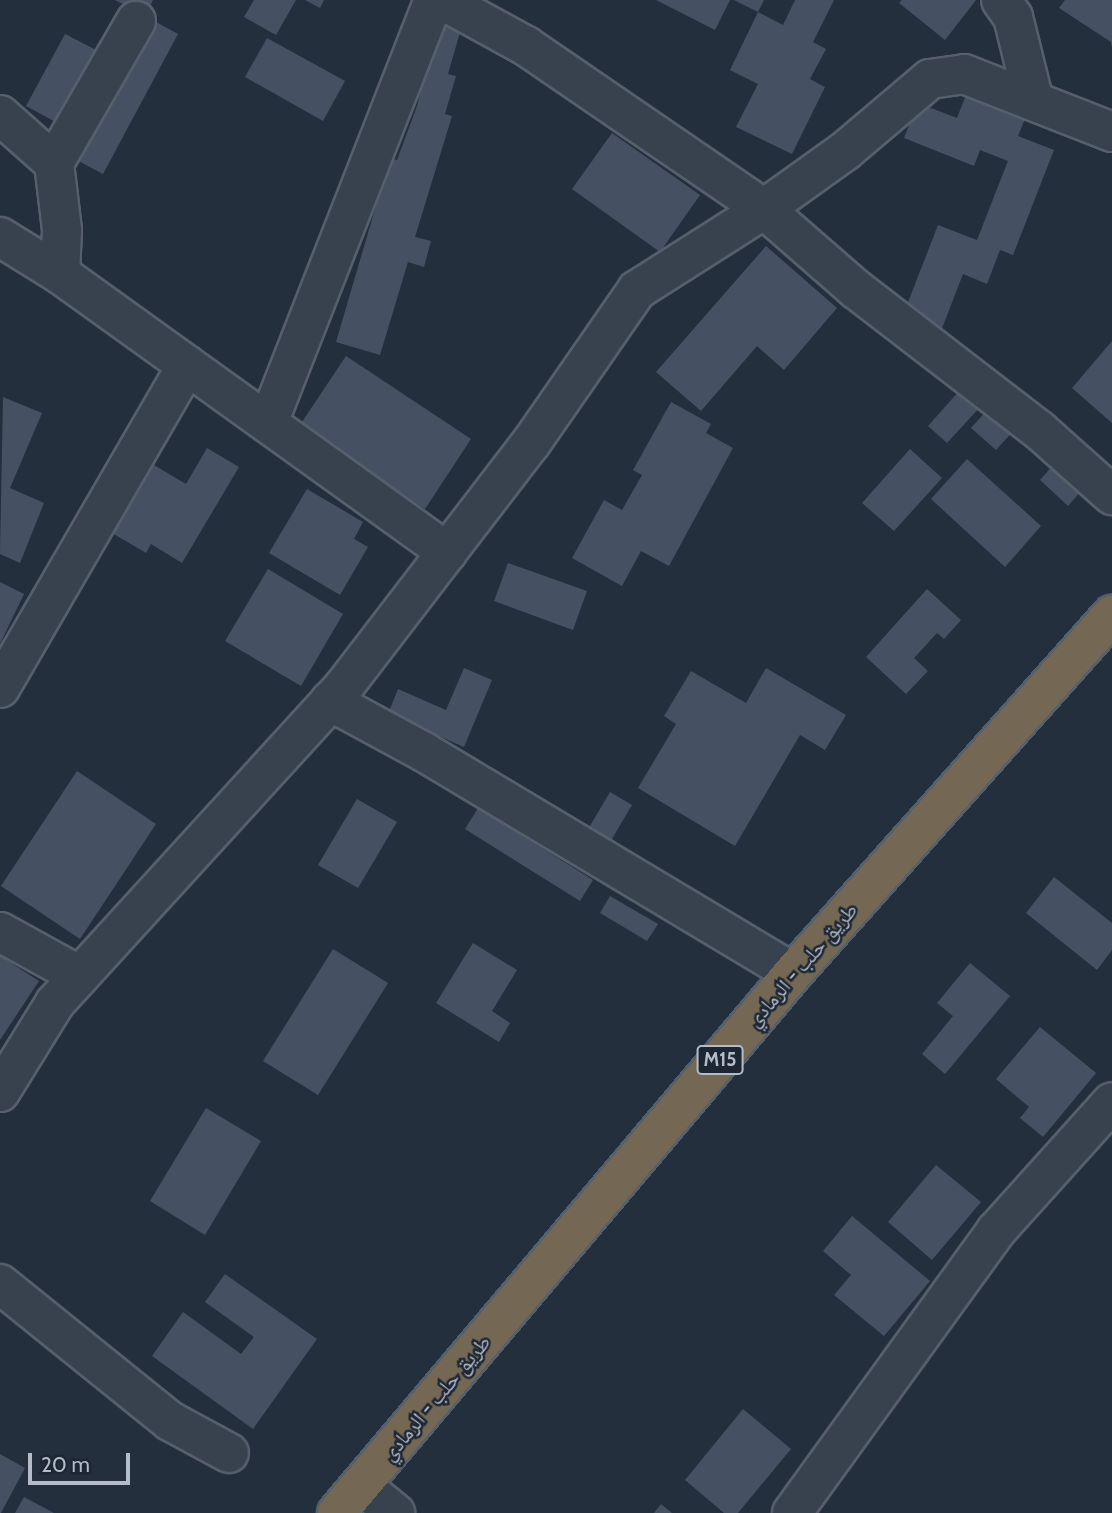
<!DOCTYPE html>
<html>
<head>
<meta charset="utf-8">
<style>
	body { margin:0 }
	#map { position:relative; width:1112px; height:1513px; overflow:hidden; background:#242f3e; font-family:Cabin,"Noto Naskh Arabic",sans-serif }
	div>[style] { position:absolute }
	.building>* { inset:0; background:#455162 }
	.roads { filter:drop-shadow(2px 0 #565f6c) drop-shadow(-2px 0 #565f6c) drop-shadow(0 2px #565f6c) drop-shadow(0 -2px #565f6c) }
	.minor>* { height:38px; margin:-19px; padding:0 19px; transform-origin:19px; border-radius:19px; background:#38414e }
	.highway>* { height:38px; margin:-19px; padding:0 19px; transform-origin:19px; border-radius:19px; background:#746855 }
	span { translate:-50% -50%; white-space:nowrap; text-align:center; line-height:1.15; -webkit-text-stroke:5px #1d2633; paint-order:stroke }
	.shield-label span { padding:2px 5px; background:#1d2633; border:2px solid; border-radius:5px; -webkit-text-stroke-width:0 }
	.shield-label { font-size:19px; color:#b4bcc9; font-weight:700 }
	.street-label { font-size:21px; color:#b4bcc9 }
	.scale { position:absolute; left:28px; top:1453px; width:102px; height:32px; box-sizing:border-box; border:4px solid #b4bcc9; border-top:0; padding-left:9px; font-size:21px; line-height:24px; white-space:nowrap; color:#b4bcc9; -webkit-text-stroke:5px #1d2633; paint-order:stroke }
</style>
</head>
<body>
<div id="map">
	<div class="building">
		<i style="clip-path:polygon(115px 0,153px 0,145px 16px,178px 34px,103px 174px,69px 156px,145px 16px)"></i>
		<i style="clip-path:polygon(254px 0,296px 0,276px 35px,244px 17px)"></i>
		<i style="clip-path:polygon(305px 0,324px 0,320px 8px)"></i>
		<i style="clip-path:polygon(656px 0,730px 0,715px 30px)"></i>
		<i style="clip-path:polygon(734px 0,764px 0,758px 12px,783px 25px,795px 0,834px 0,813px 42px,826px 49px,810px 79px,825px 87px,792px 154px,736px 127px,758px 84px,730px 70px,758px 12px)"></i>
		<i style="clip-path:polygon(902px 0,976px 0,945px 40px,899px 3px)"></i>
		<i style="clip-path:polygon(1065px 0,1112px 0,1112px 48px,1111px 42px,1059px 8px)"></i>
		<i style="clip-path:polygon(439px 15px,463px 22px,448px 74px,456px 76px,445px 114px,452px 116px,415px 237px,431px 241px,424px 267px,408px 262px,380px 355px,336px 342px,390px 158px,397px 160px,417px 106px)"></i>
		<i style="clip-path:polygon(65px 34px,100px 52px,61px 125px,26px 106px)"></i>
		<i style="clip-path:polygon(267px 38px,345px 81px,323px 121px,245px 77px)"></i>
		<i style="clip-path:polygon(970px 85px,1029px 109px,1018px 136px,1054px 150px,1013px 255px,1000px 250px,987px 284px,963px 274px,941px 331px,903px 315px,938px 225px,977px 240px,1008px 161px,980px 150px,974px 166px,904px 138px,918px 103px,957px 118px)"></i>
		<i style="clip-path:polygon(612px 133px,700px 195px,660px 252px,572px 189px)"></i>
		<i style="clip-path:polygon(766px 246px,837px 308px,784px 370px,757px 346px,701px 411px,656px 372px)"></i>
		<i style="clip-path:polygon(1112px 341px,1112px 423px,1072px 388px)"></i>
		<i style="clip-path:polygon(346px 356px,471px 439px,425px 509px,300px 425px)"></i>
		<i style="clip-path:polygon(960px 390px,980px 407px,947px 443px,928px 426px)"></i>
		<i style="clip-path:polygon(3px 397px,42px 413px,10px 488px,44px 503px,20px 563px,0 554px)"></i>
		<i style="clip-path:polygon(671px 402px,711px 424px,706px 433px,733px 448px,669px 566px,641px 551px,622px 586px,572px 558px,604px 500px,622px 510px,642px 475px,633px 470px)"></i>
		<i style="clip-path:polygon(990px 407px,1015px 429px,996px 450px,971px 428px)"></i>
		<i style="clip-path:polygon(207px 448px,239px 467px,182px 563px,151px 544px,146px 553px,107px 530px,147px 461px,186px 484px)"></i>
		<i style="clip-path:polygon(910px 449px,942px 478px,894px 531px,862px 503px)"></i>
		<i style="clip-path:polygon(967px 459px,1041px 526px,1005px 567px,931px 499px)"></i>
		<i style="clip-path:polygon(1055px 463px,1083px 489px,1068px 506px,1040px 480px)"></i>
		<i style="clip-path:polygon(307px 489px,363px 522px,354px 539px,368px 547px,340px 595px,269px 553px)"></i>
		<i style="clip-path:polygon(508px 563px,587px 591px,573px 630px,494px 601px)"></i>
		<i style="clip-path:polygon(268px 569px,343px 614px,301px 686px,225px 641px)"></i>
		<i style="clip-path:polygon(0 582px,24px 594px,0 644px)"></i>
		<i style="clip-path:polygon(927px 589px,961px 620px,944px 639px,937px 633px,914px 658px,928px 671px,906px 694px,866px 657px)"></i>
		<i style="clip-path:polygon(464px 668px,492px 680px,464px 747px,388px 714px,398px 689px,446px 710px)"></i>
		<i style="clip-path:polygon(766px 668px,846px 715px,825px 750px,800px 735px,735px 846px,638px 788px,676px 724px,664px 716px,691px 671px,746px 703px)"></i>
		<i style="clip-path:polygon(77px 771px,156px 824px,80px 939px,1px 886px)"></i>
		<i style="clip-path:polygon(610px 792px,632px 805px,609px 844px,587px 831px)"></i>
		<i style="clip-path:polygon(357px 799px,397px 822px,358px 888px,318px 865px)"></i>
		<i style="clip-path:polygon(478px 808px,593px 880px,580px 901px,465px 829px)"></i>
		<i style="clip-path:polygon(1054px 877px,1112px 923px,1112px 950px,1097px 970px,1026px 913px)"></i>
		<i style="clip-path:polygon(610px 896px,658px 924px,647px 941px,600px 913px)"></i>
		<i style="clip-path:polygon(473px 943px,517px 970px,492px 1011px,510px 1023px,499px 1042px,436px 1003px)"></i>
		<i style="clip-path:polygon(333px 949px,388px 983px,318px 1095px,263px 1061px)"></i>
		<i style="clip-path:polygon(0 956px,39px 981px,0 1040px)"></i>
		<i style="clip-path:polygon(970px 963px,1010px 996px,945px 1074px,922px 1054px,953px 1016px,937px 1003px)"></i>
		<i style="clip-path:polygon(1040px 1027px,1096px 1073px,1043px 1137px,1020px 1118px,1029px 1107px,996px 1079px)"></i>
		<i style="clip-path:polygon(206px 1108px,261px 1141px,205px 1235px,150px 1201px)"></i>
		<i style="clip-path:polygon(936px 1165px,981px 1202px,932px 1260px,888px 1222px)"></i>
		<i style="clip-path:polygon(852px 1216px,930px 1281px,884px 1336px,834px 1295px,851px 1275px,823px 1251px)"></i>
		<i style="clip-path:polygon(225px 1274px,317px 1339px,253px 1429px,152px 1356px,183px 1312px,241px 1354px,254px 1337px,205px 1302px)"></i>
		<i style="clip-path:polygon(743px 1409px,791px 1449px,738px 1513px,724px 1513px,685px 1480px)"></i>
		<i style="clip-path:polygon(0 1454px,25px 1468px,1px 1513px,0 1513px)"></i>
		<i style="clip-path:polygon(24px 1497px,54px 1513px,15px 1513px)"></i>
		<i style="clip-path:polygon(661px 1504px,672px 1513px,654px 1513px)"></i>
	</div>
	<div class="roads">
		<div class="minor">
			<i style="left:442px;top:0;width:96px;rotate:28.7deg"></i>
			<i style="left:526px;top:46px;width:288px;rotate:34.4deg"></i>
			<i style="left:764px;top:209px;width:123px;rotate:41.1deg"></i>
			<i style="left:857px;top:290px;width:230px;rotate:37.6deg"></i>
			<i style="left:1039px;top:430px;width:98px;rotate:41.7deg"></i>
			<i style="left:1001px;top:0;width:21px;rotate:55deg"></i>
			<i style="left:1013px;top:17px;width:83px;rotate:76.1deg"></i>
			<i style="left:0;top:115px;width:72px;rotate:41.6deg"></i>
			<i style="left:54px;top:163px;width:67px;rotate:83.2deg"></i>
			<i style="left:62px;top:230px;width:44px;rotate:92.6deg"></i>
			<i style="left:60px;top:274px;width:477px;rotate:35.7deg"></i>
			<i style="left:54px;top:163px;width:164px;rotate:-60deg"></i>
			<i style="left:0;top:237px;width:70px;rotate:31.7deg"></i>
			<i style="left:268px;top:423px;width:454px;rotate:-68.6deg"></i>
			<i style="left:0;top:688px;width:373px;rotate:-59.9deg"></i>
			<i style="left:330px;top:701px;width:107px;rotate:28.5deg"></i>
			<i style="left:424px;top:752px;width:430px;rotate:30.9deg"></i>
			<i style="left:0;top:932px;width:91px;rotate:28.8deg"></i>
			<i style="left:0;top:1092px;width:105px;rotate:-58.3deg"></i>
			<i style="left:55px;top:1003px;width:430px;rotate:-47.6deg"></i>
			<i style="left:345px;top:685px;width:305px;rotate:-52.5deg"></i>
			<i style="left:531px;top:443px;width:186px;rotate:-55.3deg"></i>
			<i style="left:637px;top:290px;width:151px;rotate:-32.5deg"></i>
			<i style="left:764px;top:209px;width:100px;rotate:-35.6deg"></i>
			<i style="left:845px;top:151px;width:111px;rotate:-40.3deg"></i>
			<i style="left:930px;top:79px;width:34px;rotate:-8deg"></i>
			<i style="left:964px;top:74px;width:159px;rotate:21.4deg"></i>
			<i style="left:0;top:1284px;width:218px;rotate:38.9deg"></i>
			<i style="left:170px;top:1421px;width:67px;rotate:28.5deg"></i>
			<i style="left:362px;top:1486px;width:43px;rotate:39.3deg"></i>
			<i style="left:792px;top:1513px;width:348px;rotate:-54.1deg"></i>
			<i style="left:996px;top:1231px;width:173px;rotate:-48deg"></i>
		</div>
		<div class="highway">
			<i style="left:337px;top:1513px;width:707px;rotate:-49.82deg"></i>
			<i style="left:793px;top:973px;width:480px;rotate:-48.3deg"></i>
		</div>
	</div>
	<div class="shield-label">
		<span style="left:720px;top:1060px">M15</span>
	</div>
	<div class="street-label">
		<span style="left:802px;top:965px;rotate:-49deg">طريق حلب - الرمادي</span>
		<span style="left:436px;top:1398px;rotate:-50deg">طريق حلب - الرمادي</span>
	</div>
	<div class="scale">20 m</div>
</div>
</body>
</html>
